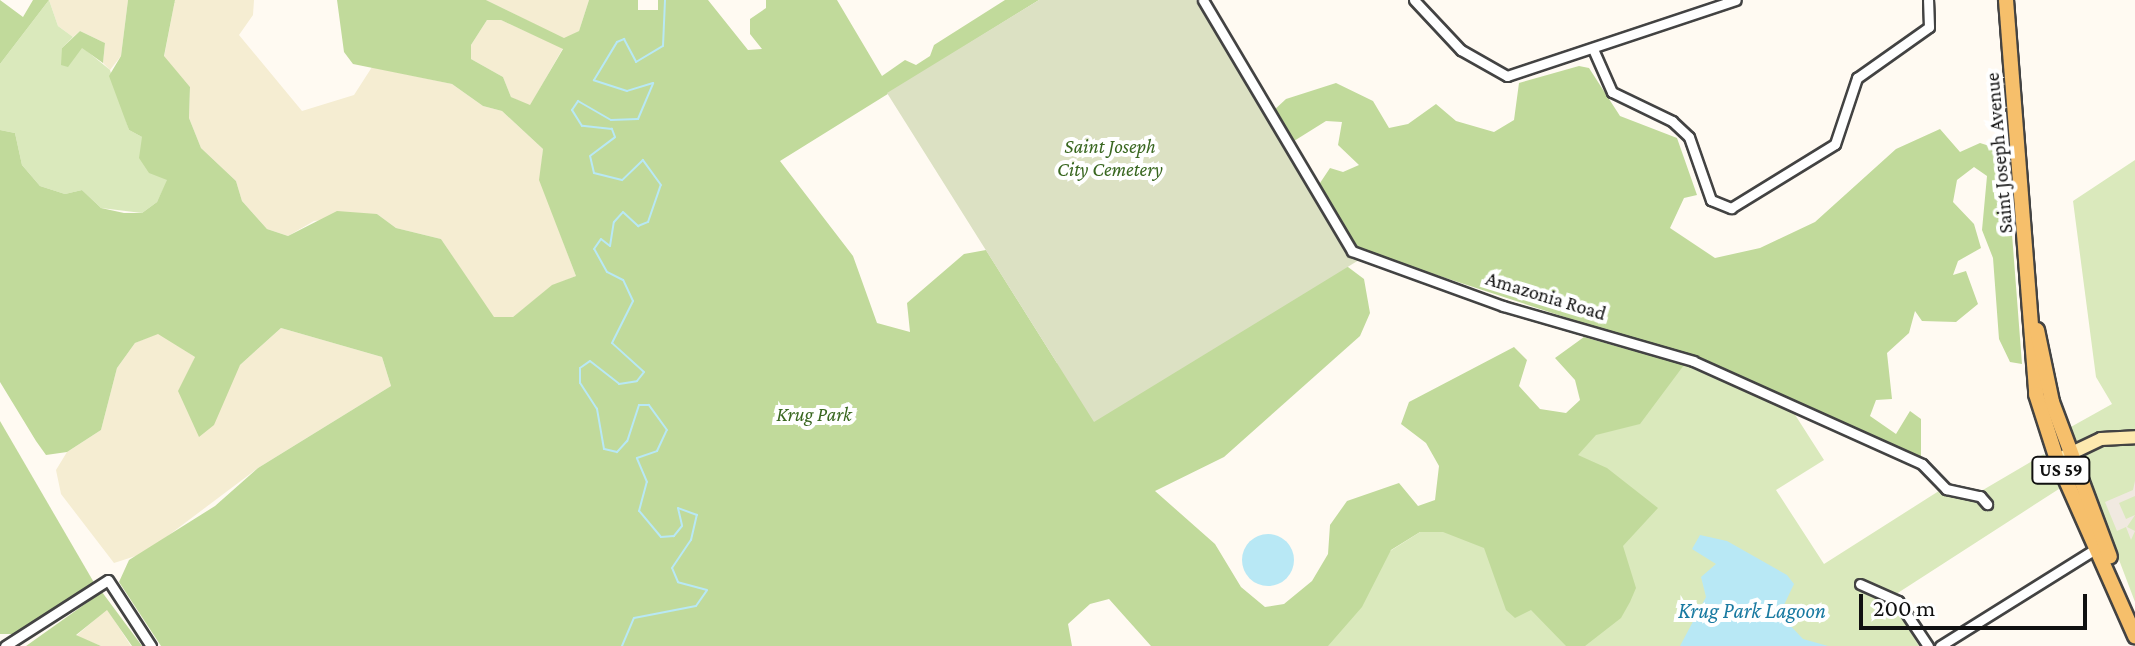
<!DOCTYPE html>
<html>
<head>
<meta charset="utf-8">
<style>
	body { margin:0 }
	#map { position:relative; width:2135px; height:646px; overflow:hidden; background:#fffaf2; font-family:"Crimson Pro",serif }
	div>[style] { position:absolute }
	.farmland>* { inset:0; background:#f5edd2 }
	.green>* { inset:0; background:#dae9bc }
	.forest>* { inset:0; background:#c1da9b }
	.cemetery>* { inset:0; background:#dce1c3 }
	.plaza>* { inset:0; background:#f0e9e0 }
	.water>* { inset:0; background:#b8e8f5 }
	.round { border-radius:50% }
	.stream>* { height:2px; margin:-1px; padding:0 1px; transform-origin:1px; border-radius:1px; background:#b8e8f5 }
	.roads { filter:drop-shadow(2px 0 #434343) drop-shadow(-2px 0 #434343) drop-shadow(0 2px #434343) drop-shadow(0 -2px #434343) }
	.street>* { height:9px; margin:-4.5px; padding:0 4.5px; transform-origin:4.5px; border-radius:4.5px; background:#fff }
	.secondary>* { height:12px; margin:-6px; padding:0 6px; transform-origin:6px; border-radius:6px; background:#fde9af }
	.primary>* { height:14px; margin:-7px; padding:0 7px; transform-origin:7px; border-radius:7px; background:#f6bf6b }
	span { translate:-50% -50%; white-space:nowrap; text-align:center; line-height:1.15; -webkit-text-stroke:8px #fff; paint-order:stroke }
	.shield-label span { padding:2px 6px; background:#fff; border:2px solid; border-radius:6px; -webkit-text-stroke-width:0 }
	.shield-label { font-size:18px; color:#101010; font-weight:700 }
	.park-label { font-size:20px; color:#396720; font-style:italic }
	.street-label { font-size:20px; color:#101010 }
	.water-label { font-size:22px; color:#197aa1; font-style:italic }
	.scale { position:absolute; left:1859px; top:594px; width:228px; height:36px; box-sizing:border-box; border:4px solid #101010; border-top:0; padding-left:10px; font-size:24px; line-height:28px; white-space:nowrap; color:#101010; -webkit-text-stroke:6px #fff; paint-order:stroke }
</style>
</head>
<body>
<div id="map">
	<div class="farmland">
		<i style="clip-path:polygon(49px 0,128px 0,121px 56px,110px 70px,103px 63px,105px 43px,80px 31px,73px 37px,58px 26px)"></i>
		<i style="clip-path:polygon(175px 0,254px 0,253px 15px,239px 35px,302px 111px,354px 95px,372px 67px,452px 84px,483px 106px,502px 111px,543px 149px,540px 180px,576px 276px,552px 286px,513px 317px,493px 317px,441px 239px,396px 228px,377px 214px,314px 221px,288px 236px,267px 229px,242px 201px,236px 181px,201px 148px,189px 118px,190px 87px,164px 57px)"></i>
		<i style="clip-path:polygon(486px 0,589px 0,579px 31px,564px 39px)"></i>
		<i style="clip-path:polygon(487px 20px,501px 20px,563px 48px,530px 106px,511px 97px,503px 77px,471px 59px,471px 45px)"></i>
		<i style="clip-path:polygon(281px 328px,382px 357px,391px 386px,258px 468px,145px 553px,114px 563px,61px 494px,56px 470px,67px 452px,101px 430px,117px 368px,135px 343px,158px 333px,195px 357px,179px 392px,240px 365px)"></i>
		<i style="clip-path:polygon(107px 609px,131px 646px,101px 646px,76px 636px)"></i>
	</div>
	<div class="green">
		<i style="clip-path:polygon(49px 0,58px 26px,73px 37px,62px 48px,82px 47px,110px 70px,129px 130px,142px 137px,168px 180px,157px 202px,142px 213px,101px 208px,82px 190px,65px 194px,40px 186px,22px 165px,15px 133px,0 130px,0 64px)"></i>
		<i style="clip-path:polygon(2135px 160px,2135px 602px,2069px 428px,2112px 404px,2096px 377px,2073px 201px)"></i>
		<i style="clip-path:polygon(1684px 365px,1792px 410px,1824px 460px,1776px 490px,1824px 564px,1942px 489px,1971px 497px,2044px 454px,2062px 487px,1890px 598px,1919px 646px,1240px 646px)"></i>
	</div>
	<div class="forest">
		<i style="clip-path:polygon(0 0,23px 17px,33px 0,49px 0,0 64px)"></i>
		<i style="clip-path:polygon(evenodd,128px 0,175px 0,164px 56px,190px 87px,189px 118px,201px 148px,236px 181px,242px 201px,267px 229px,288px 236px,337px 211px,377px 214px,396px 228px,441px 239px,494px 317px,513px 317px,552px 285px,576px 276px,539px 180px,543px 149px,502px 111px,483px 106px,452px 84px,353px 64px,344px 52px,337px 0,486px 0,564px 38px,579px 31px,589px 0,638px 0,638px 10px,658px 10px,658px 0,708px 0,748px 50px,762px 49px,750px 34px,750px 19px,766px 8px,766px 0,837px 0,882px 76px,905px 60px,916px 65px,930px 56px,934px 45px,1005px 0,1039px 0,780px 161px,853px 256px,877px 323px,910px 332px,907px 303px,964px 254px,986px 250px,1057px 363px,1330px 267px,1348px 267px,1364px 279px,1370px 313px,1360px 336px,1224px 457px,1155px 491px,1215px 544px,1241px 587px,1265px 607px,1284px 604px,1312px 581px,1328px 554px,1330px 525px,1347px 501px,1399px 483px,1418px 506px,1435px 500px,1439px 466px,1426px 443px,1401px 424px,1409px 402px,1514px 347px,1527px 360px,1519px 386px,1540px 409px,1566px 413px,1580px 400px,1575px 380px,1555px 358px,1584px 337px,1684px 365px,1640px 424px,1596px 435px,1578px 455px,1607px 468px,1658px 508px,1623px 546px,1636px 588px,1630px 602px,1621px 618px,1585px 646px,1566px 646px,1531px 610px,1515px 618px,1506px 610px,1484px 548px,1443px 532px,1420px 532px,1391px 550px,1362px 607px,1328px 646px,1151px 646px,1109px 599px,1090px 604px,1068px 624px,1072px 646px,161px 646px,119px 582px,129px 560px,215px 506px,258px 468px,391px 386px,382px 357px,281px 328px,240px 365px,214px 425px,199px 437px,178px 391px,195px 357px,158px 334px,135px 343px,117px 368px,101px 430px,67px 452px,46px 455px,36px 441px,0 382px,0 130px,15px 133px,22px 165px,40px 186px,65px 194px,82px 190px,101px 208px,124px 213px,142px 213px,157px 202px,167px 180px,149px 173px,139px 158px,142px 137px,129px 130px,109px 76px,121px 56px,128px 0,487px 20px,501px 20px,563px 49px,530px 105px,511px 97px,503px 77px,471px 59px,471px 45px,487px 20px)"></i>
		<i style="clip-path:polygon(80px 31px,105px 43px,103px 63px,82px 48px,68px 67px,61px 65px,62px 48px)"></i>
		<i style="clip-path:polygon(1579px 66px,1589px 68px,1620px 116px,1677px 138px,1697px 195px,1684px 198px,1670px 228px,1715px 258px,1760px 248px,1815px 222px,1896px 149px,1940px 129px,1960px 152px,1980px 143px,1996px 148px,2006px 156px,2022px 364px,2010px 362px,1999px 339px,1993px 258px,1982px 230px,1987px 176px,1974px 167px,1957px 180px,1953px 202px,1974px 224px,1981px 248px,1958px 261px,1953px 275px,1966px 271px,1978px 304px,1956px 322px,1922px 321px,1915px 311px,1909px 333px,1887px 353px,1892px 399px,1876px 400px,1870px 416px,1896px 434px,1910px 411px,1921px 419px,1921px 461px,1690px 358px,1357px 249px,1316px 189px,1330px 168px,1343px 172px,1359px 165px,1338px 145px,1342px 122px,1326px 121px,1294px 141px,1272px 112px,1286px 99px,1336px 83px,1373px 101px,1389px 128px,1408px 124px,1436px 104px,1456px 121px,1494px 132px,1514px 120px,1519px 83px)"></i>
		<i style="clip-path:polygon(0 421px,96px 586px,38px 626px,14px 634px,0 634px)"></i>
		<i style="clip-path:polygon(102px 592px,142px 646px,132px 646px,107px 610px,76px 635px,101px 646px,26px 646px)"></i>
	</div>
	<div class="cemetery">
		<i style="clip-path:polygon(1039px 0,1196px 0,1343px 246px,1359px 260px,1094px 422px,887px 93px)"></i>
	</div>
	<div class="plaza">
		<i style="clip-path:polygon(2135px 481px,2135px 496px,2119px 503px,2126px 519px,2135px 515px,2127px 527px,2135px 531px,2131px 540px,2126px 527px,2117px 531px,2105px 502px,2133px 490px)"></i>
	</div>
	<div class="water">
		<i class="round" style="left:1242px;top:534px;width:52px;height:52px"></i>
		<i style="clip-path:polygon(1700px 535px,1727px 541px,1787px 575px,1794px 584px,1784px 605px,1787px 622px,1803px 639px,1828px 646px,1680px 646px,1706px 597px,1701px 577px,1716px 564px,1692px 549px)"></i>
	</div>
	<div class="stream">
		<i style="left:622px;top:646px;width:30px;rotate:-67deg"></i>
		<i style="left:634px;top:618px;width:63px;rotate:-11deg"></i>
		<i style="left:696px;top:606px;width:19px;rotate:-55deg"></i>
		<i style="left:707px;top:590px;width:30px;rotate:-165deg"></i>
		<i style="left:678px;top:582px;width:15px;rotate:-113deg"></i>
		<i style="left:672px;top:568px;width:34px;rotate:-56deg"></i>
		<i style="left:691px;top:540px;width:26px;rotate:-77deg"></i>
		<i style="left:697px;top:515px;width:20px;rotate:-160deg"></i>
		<i style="left:678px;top:508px;width:18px;rotate:77deg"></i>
		<i style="left:682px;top:526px;width:13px;rotate:129deg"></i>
		<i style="left:674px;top:536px;width:13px;rotate:176deg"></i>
		<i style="left:661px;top:537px;width:34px;rotate:-130deg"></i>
		<i style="left:639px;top:511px;width:30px;rotate:-75deg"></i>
		<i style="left:647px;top:482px;width:26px;rotate:-113deg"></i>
		<i style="left:637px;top:458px;width:21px;rotate:-19deg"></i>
		<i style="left:657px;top:451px;width:23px;rotate:-65deg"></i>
		<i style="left:667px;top:430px;width:31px;rotate:-126deg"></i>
		<i style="left:649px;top:405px;width:10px;rotate:180deg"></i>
		<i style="left:639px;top:405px;width:38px;rotate:108deg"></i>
		<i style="left:627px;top:441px;width:15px;rotate:132deg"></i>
		<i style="left:617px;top:452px;width:13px;rotate:-167deg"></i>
		<i style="left:604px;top:449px;width:41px;rotate:-99.9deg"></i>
		<i style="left:597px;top:409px;width:31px;rotate:-123deg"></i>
		<i style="left:580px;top:383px;width:15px;rotate:-90deg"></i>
		<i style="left:580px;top:368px;width:12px;rotate:-35deg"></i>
		<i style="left:590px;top:361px;width:37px;rotate:38deg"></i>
		<i style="left:619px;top:384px;width:18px;rotate:-9deg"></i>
		<i style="left:637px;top:381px;width:11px;rotate:-52deg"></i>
		<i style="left:644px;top:372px;width:43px;rotate:-137.8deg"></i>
		<i style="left:612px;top:343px;width:47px;rotate:-63.4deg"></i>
		<i style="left:633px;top:301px;width:23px;rotate:-115deg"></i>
		<i style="left:623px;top:280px;width:18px;rotate:-153deg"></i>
		<i style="left:607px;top:272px;width:26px;rotate:-119deg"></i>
		<i style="left:594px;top:249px;width:12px;rotate:-55deg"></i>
		<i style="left:601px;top:239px;width:11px;rotate:38deg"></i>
		<i style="left:610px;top:246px;width:24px;rotate:-81deg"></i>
		<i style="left:614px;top:222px;width:13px;rotate:-48deg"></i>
		<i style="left:623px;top:212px;width:21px;rotate:43deg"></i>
		<i style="left:638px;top:226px;width:11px;rotate:-22deg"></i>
		<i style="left:648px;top:222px;width:39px;rotate:-71deg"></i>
		<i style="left:661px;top:185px;width:31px;rotate:-126deg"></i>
		<i style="left:643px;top:160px;width:29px;rotate:136deg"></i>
		<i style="left:622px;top:180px;width:29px;rotate:-166deg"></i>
		<i style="left:594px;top:173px;width:17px;rotate:-103deg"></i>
		<i style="left:590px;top:156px;width:31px;rotate:-37deg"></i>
		<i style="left:615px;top:137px;width:9px;rotate:-111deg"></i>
		<i style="left:612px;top:129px;width:30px;rotate:-174deg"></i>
		<i style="left:582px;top:126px;width:19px;rotate:-122deg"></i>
		<i style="left:572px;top:110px;width:11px;rotate:-56deg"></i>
		<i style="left:578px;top:101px;width:38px;rotate:30deg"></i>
		<i style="left:611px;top:120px;width:27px;rotate:-2deg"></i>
		<i style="left:638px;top:119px;width:39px;rotate:-67deg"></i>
		<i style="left:653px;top:83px;width:27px;rotate:163deg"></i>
		<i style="left:627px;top:91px;width:35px;rotate:-162deg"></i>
		<i style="left:594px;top:80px;width:44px;rotate:-58.8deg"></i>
		<i style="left:617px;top:42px;width:8px;rotate:-23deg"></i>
		<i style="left:624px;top:39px;width:26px;rotate:62deg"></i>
		<i style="left:636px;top:62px;width:31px;rotate:-31deg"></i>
		<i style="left:663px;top:46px;width:46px;rotate:-87.5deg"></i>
	</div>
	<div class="roads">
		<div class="street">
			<i style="left:1203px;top:0;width:292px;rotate:59.3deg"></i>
			<i style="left:1352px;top:251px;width:161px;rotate:20deg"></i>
			<i style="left:1503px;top:306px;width:198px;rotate:16.1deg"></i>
			<i style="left:1693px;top:361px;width:251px;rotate:24.2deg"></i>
			<i style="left:1922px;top:464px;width:35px;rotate:46deg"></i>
			<i style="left:1946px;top:489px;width:35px;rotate:12deg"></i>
			<i style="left:1980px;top:496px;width:11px;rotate:49deg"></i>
			<i style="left:1414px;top:0;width:69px;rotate:46.8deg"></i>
			<i style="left:1461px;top:50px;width:53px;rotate:29.5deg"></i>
			<i style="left:1507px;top:76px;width:241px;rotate:-18.4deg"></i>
			<i style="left:1593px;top:49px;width:47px;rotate:66.2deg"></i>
			<i style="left:1612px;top:92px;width:67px;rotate:25.8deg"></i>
			<i style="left:1672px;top:121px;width:23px;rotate:43deg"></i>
			<i style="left:1689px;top:137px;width:67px;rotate:70.8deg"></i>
			<i style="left:1711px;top:200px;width:22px;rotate:22deg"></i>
			<i style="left:1731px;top:208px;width:122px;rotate:-31.6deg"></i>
			<i style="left:1835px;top:144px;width:70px;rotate:-71.6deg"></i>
			<i style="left:1857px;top:78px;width:88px;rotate:-35.3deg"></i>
			<i style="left:1929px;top:27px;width:27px;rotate:-92deg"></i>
			<i style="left:1860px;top:584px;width:42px;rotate:24.1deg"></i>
			<i style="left:1898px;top:601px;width:54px;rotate:56.3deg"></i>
			<i style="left:5px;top:646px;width:122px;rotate:-32.7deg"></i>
			<i style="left:108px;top:580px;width:79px;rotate:56.9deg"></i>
			<i style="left:1940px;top:646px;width:189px;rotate:-32deg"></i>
		</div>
		<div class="secondary">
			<i style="left:2057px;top:460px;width:49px;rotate:-25.5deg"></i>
			<i style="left:2101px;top:439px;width:34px;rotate:-3deg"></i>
		</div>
		<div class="primary">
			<i style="left:2006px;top:0;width:395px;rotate:85.6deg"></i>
			<i style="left:2036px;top:394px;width:69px;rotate:72.3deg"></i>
			<i style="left:2057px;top:460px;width:193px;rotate:66.1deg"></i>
			<i style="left:2037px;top:330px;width:74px;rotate:78.2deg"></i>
			<i style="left:2052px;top:402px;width:165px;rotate:69.5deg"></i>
		</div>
	</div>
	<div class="shield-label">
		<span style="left:2061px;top:470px">US 59</span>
	</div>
	<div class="park-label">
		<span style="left:1110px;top:158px">Saint Joseph<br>City Cemetery</span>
		<span style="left:814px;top:414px">Krug Park</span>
	</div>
	<div class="street-label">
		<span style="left:1999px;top:153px;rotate:-95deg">Saint Joseph Avenue</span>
		<span style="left:1546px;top:296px;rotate:17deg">Amazonia Road</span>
	</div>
	<div class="water-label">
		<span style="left:1752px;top:611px">Krug Park Lagoon</span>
	</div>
	<div class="scale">200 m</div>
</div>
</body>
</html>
